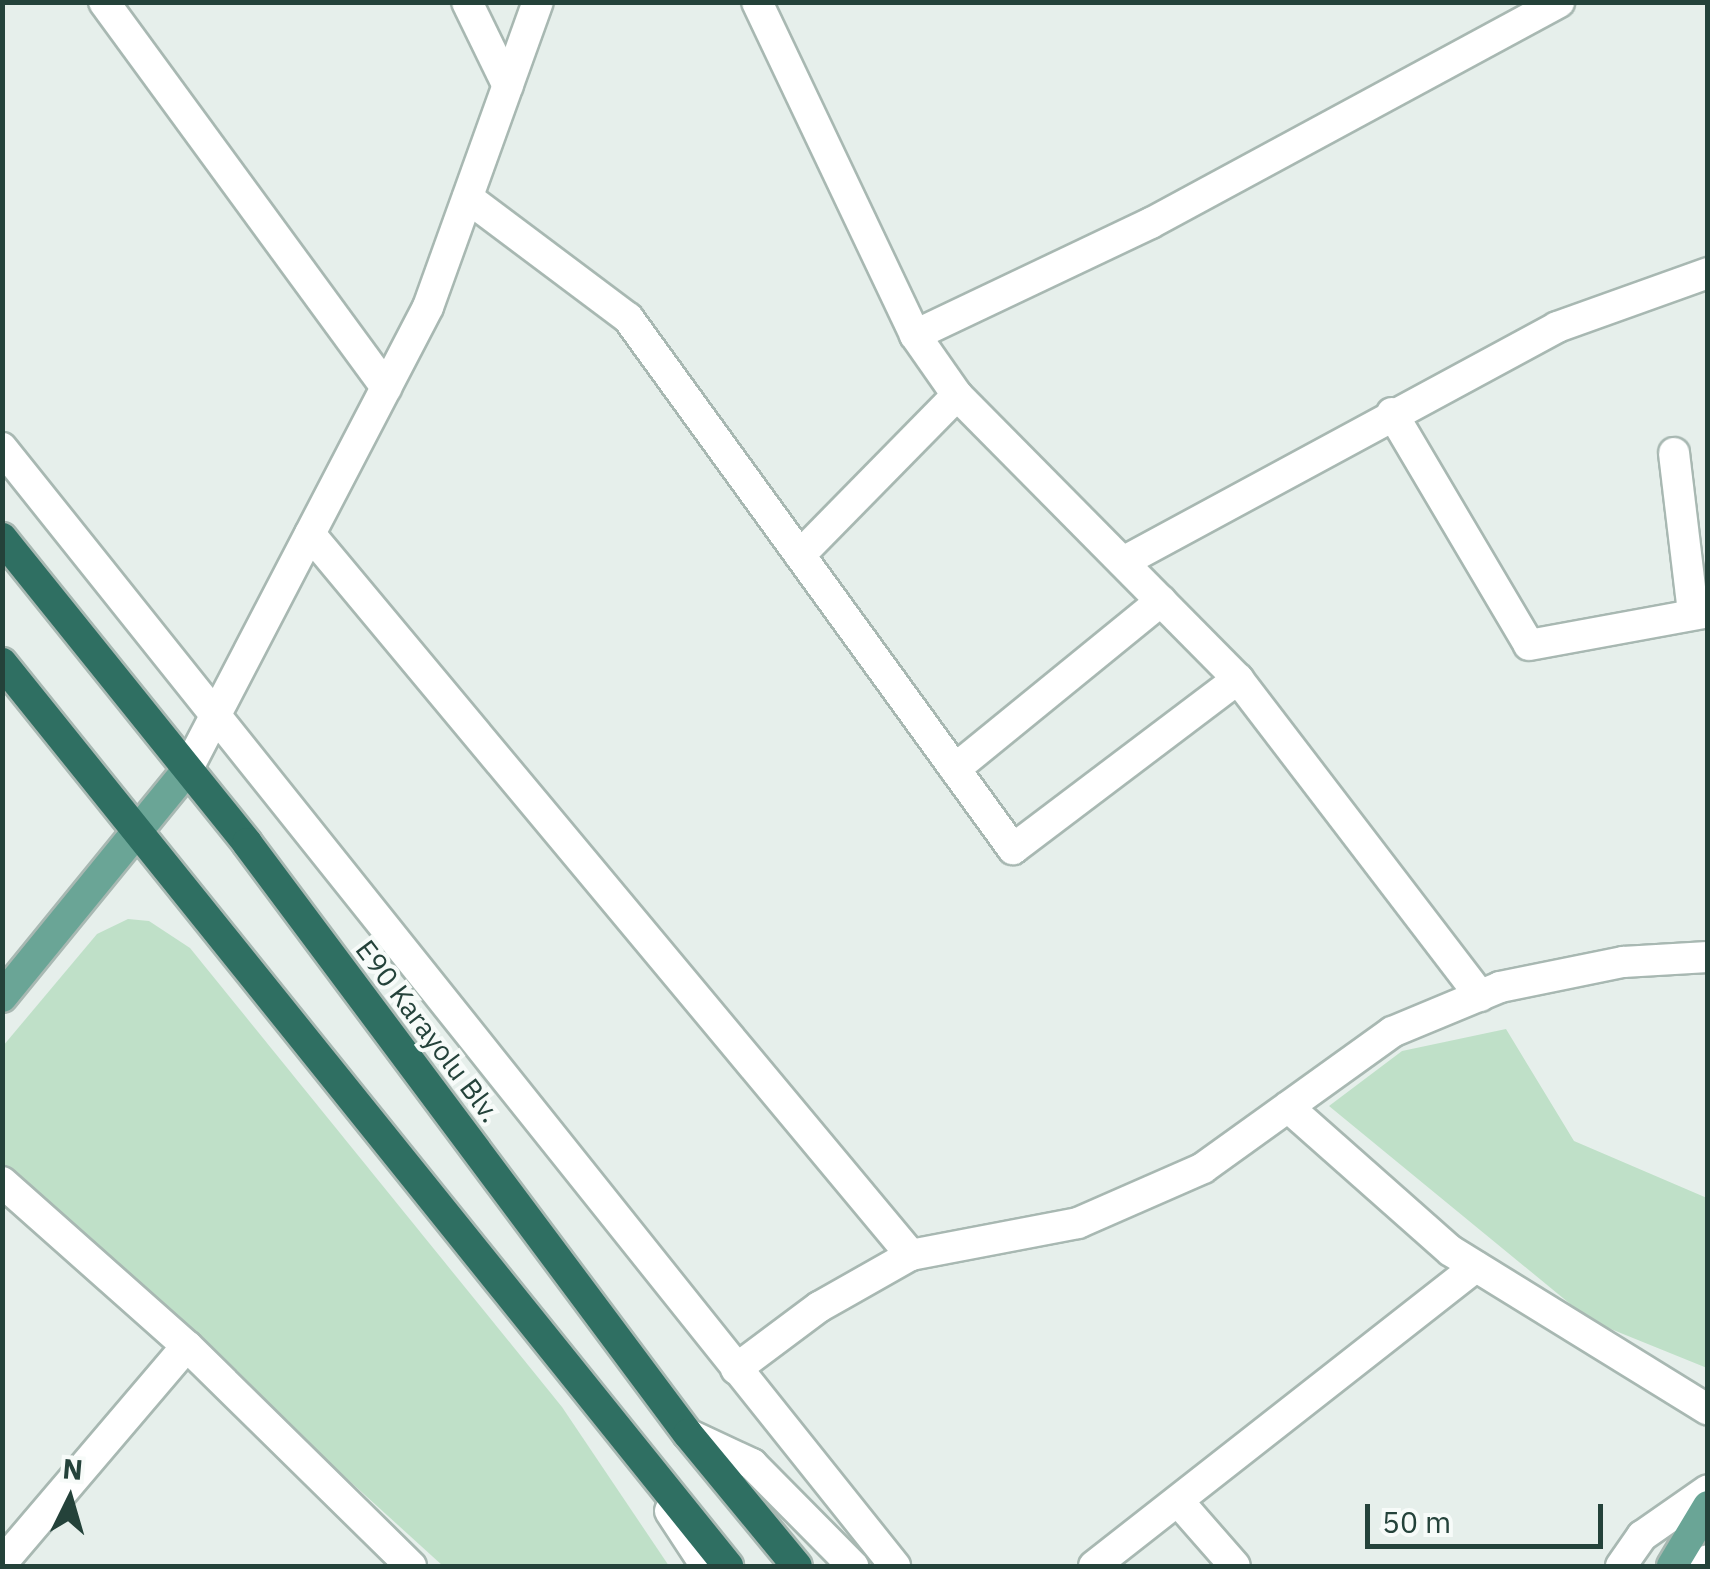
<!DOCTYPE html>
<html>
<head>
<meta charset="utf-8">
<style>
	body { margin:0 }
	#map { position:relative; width:1710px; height:1569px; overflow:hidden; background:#e6efeb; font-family:"IBM Plex Sans",sans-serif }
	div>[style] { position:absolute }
	.green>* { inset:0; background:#bfe0c8 }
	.roads { filter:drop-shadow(2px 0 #a8b8b2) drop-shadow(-2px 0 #a8b8b2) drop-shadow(0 2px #a8b8b2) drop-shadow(0 -2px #a8b8b2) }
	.minor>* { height:30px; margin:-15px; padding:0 15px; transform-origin:15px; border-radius:15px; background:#fff }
	.major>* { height:30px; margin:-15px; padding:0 15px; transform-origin:15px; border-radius:15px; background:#6aa596 }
	.highway>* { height:30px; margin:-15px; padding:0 15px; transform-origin:15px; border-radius:15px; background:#2f6f62 }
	span { translate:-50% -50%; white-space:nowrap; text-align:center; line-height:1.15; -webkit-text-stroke:8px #f7fbf9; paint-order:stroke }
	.street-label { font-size:28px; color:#24423a }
	.frame { position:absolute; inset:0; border:5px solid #24423a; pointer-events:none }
	.north { position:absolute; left:20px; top:1449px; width:100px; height:100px; -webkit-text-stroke:8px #f7fbf9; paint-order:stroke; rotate:5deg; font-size:28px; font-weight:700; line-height:40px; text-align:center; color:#24423a }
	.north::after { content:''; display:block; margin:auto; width:35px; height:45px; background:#24423a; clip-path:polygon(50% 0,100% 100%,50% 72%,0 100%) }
	.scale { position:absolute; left:1365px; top:1504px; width:238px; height:45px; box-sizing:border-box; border:5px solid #24423a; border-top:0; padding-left:12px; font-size:30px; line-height:35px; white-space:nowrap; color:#24423a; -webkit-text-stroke:8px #f7fbf9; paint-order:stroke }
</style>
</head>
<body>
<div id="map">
	<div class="green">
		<i style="clip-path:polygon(128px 919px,149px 921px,190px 948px,562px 1407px,669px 1566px,443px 1566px,3px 1166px,3px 1046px,97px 934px)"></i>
		<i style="clip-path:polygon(1506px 1029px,1574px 1141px,1707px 1198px,1707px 1368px,1591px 1321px,1329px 1106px,1402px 1051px)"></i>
	</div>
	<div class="roads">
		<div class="minor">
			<i style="left:104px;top:2px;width:478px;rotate:53.8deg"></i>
			<i style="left:467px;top:2px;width:93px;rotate:64deg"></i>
			<i style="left:757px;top:2px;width:369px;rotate:64.6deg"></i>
			<i style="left:915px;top:335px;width:73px;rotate:55deg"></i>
			<i style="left:957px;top:395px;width:400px;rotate:45.3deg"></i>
			<i style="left:1238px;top:679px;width:399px;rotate:52.6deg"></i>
			<i style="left:468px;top:198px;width:200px;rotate:36.9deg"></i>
			<i style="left:628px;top:318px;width:656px;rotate:54.06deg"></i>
			<i style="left:1013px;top:849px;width:282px;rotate:-37.1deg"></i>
			<i style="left:915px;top:335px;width:261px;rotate:-25.4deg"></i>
			<i style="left:1151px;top:223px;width:464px;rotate:-28.4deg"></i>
			<i style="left:1392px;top:413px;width:269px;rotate:59.4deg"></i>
			<i style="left:1529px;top:645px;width:182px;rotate:-10.4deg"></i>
			<i style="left:2px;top:448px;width:1431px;rotate:51.38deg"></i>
			<i style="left:1674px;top:453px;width:161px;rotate:83.2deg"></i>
			<i style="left:310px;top:534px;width:939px;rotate:50.19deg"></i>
			<i style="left:800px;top:555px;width:224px;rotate:-45.5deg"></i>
			<i style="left:1123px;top:562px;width:494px;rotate:-28.4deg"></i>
			<i style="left:1557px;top:327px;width:160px;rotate:-19.7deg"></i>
			<i style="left:955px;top:769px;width:266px;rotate:-39.2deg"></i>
			<i style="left:187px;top:770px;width:522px;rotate:-62.5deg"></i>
			<i style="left:428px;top:307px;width:324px;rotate:-70.2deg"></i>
			<i style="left:1288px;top:1107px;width:217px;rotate:41.5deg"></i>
			<i style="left:1451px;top:1251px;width:302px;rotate:31.7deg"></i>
			<i style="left:2px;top:1182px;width:247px;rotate:41.6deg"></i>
			<i style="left:187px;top:1346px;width:314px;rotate:44.5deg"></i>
			<i style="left:736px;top:1369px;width:104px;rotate:-36.8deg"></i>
			<i style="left:819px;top:1307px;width:106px;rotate:-29.5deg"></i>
			<i style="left:911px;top:1255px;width:170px;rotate:-10.8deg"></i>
			<i style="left:1078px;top:1223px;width:137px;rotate:-23.7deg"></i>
			<i style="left:1203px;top:1168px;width:233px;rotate:-35.7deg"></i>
			<i style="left:1392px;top:1032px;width:117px;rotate:-22.6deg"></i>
			<i style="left:1500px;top:987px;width:126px;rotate:-11.5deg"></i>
			<i style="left:1623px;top:962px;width:85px;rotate:-3.4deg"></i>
			<i style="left:688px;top:1434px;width:71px;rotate:25.1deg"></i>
			<i style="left:752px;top:1464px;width:144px;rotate:45.3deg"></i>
			<i style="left:1178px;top:1501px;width:86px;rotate:48.8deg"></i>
			<i style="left:670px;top:1511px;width:66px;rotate:56.8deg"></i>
			<i style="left:2px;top:1563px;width:285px;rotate:-49.6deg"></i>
			<i style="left:1094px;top:1566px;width:485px;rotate:-38.1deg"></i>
			<i style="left:1621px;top:1566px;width:37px;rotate:-55deg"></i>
			<i style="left:1642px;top:1536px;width:80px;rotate:-34.9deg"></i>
			<i style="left:1704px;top:1566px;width:7px;rotate:-56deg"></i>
		</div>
		<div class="major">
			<i style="left:2px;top:997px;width:293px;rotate:-50.8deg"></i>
			<i style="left:1672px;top:1566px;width:70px;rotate:-59deg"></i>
		</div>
		<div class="highway">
			<i style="left:2px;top:538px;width:391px;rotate:51.2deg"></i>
			<i style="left:247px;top:843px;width:737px;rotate:53.27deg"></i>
			<i style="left:688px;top:1434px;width:171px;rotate:50.5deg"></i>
			<i style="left:2px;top:663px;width:1159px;rotate:51.2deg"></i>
		</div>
	</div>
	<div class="street-label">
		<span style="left:428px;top:1031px;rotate:53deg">E90 Karayolu Blv.</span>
	</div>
	<div class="frame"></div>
	<div class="north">N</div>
	<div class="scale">50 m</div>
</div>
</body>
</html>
